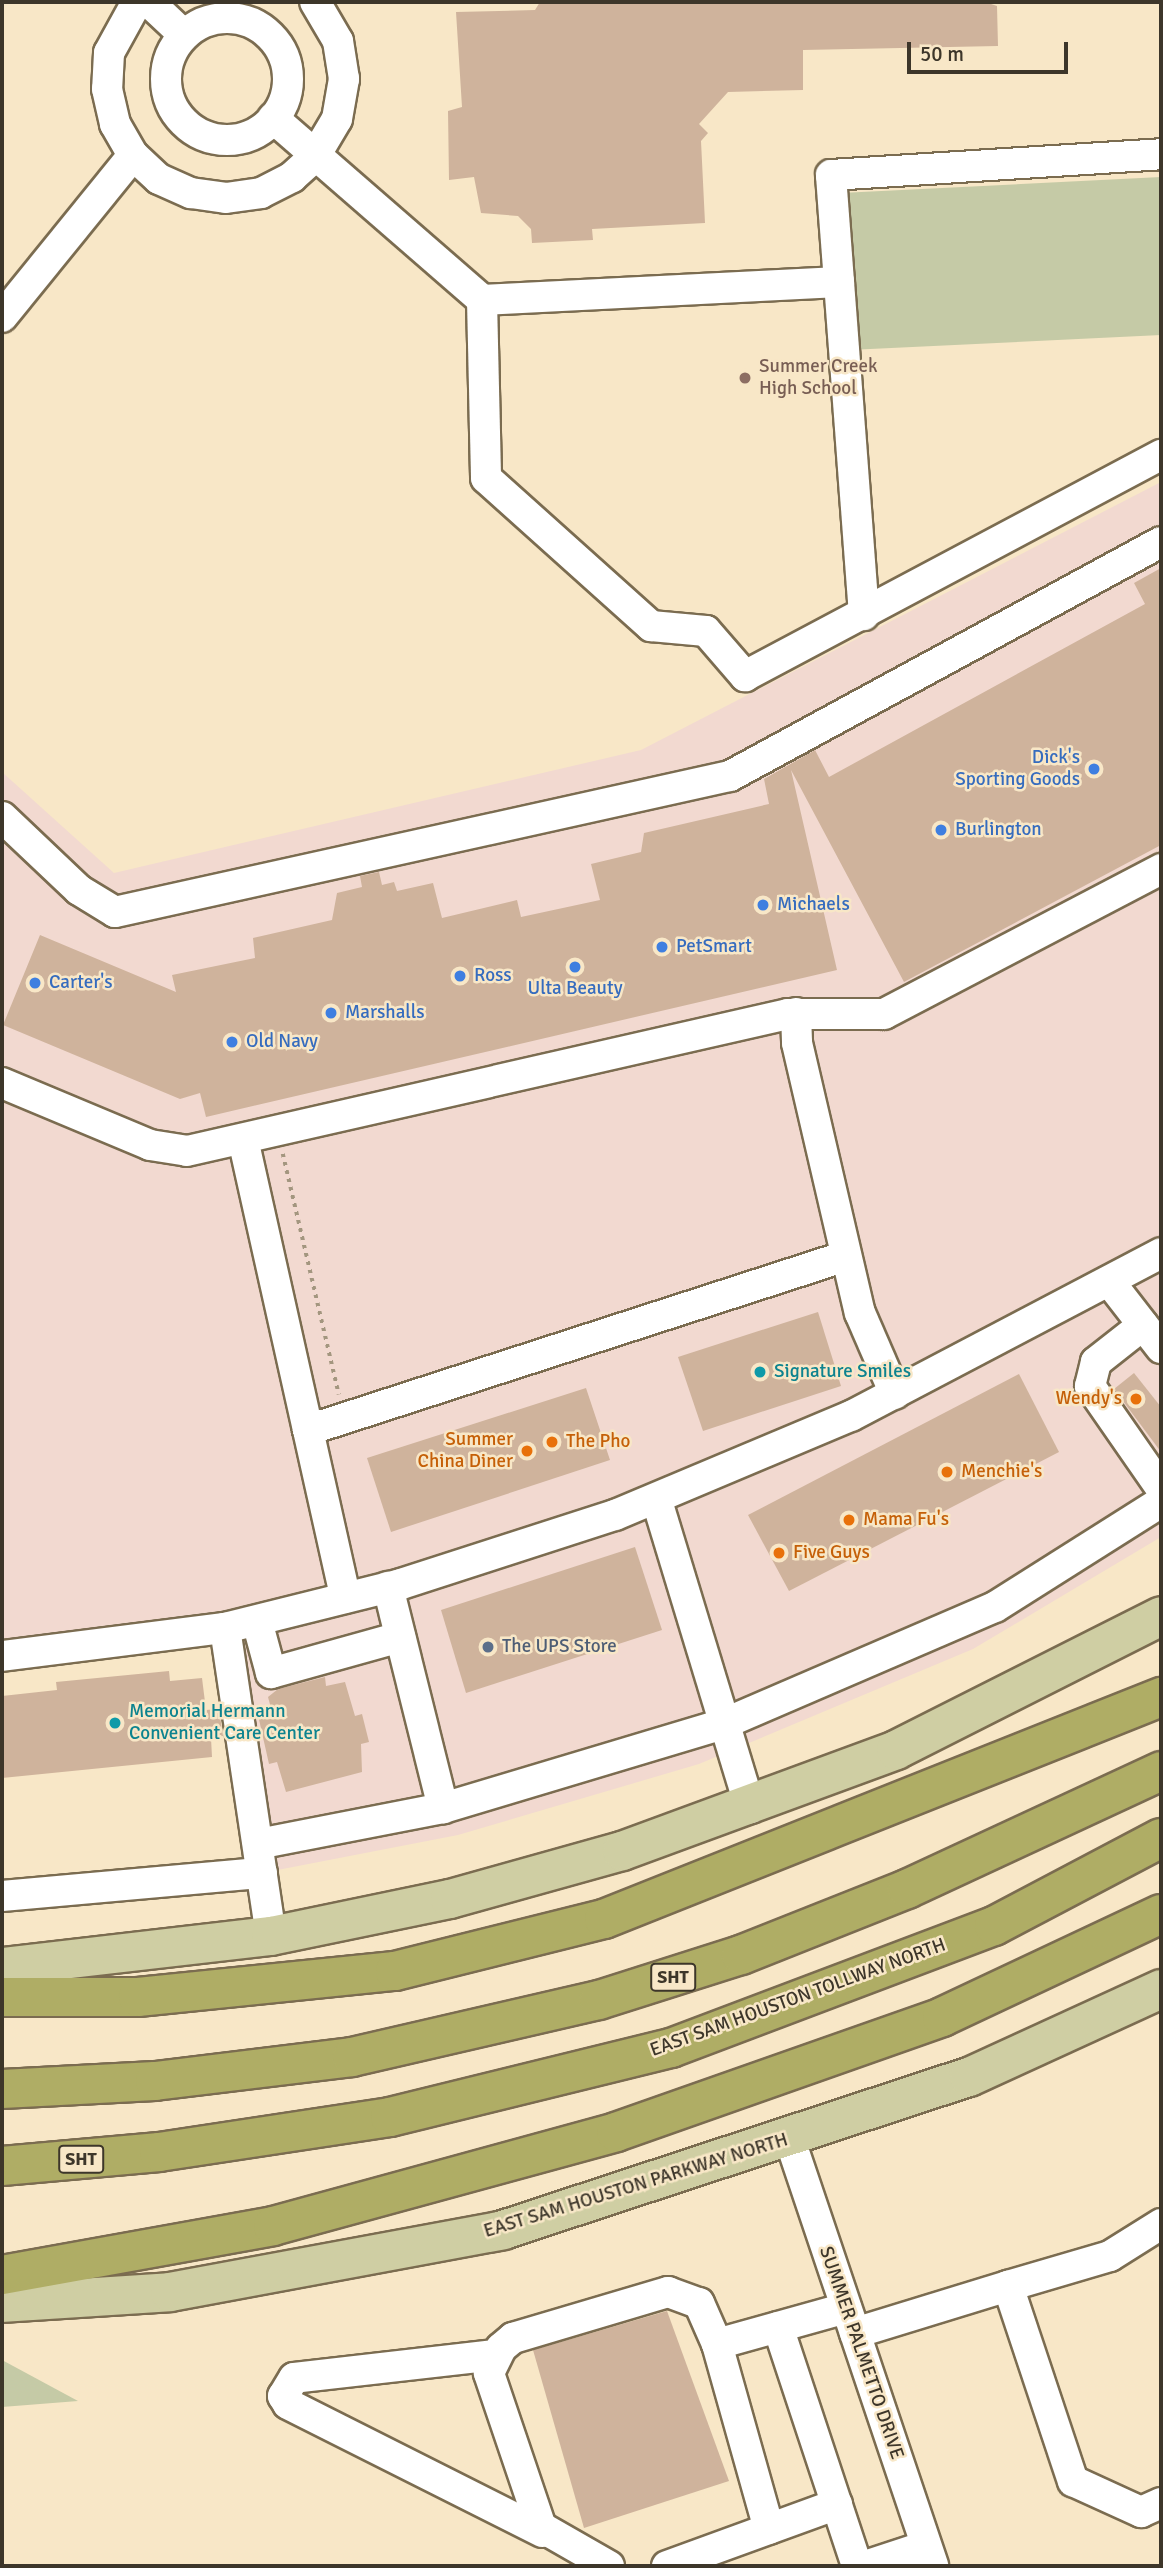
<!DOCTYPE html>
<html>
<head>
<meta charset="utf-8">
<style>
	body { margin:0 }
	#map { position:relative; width:1163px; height:2568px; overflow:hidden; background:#f8e7c7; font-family:Signika,sans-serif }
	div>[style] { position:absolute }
	.commercial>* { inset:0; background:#f2d9d0 }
	.green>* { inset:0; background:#c5caa6 }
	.building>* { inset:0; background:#cfb39c }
	.path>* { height:3.5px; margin-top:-1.75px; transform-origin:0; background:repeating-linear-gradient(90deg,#a3967f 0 3.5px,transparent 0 8.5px) }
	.roads { filter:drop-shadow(2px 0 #7b6c50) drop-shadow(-2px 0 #7b6c50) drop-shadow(0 2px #7b6c50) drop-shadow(0 -2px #7b6c50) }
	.minor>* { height:30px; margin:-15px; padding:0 15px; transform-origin:15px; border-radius:15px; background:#fff }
	.minor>.ring { margin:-15px; padding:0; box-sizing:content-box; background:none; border:30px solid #fff; border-radius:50% }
	.major>* { height:38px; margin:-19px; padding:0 19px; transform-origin:19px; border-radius:19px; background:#cfcea3 }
	.highway>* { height:38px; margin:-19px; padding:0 19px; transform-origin:19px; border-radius:19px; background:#afad65 }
	.dots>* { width:19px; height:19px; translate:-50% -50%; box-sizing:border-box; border:4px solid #f8e7c7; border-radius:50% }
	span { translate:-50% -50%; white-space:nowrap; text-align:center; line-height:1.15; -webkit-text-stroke:5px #f8e7c7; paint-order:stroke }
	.shield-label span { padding:2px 5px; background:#f8e7c7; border:2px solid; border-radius:5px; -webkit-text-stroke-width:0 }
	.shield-label { font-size:18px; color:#3d362a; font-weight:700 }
	.education-label { font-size:19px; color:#785e54 }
	.left { translate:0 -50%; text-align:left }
	.shop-label { font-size:19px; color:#366cbe }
	.right { translate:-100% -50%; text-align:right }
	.culture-label { font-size:19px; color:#0d838f }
	.food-label { font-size:19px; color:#c56008 }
	.service-label { font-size:19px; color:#4e5e75 }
	.street-label { font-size:19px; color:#3d362a }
	.frame { position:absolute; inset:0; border:4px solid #3d362a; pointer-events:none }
	.scale { position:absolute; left:907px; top:42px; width:161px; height:32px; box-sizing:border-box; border:4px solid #3d362a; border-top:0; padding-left:9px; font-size:21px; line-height:24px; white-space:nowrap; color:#3d362a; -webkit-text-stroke:5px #f8e7c7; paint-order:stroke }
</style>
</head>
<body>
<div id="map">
	<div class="commercial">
		<i style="clip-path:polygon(1161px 482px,1161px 1537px,973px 1649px,699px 1764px,458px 1835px,262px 1873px,225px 1629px,2px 1656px,2px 772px,114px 873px,641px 750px)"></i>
	</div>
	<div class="green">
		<i style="clip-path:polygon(1161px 177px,1161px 335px,849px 350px,841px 193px)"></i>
		<i style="clip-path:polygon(2px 2360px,78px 2401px,2px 2407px)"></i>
	</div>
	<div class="building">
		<i style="clip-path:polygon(540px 2px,985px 2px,997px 6px,998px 46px,803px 50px,803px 90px,728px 92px,699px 124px,708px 133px,701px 141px,705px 223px,592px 229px,593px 240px,532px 243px,531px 229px,518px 216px,481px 213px,474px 177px,449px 180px,448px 111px,462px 107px,456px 12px,535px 10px)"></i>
		<i style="clip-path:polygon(1161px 568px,1161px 845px,904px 982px,791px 770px,837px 970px,206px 1117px,200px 1093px,180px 1099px,3px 1025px,40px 935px,176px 992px,172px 975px,255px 958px,253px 938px,332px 920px,337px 893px,362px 887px,360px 876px,379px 872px,382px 885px,394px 882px,397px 891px,433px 883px,442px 918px,517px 900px,521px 917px,600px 900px,591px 864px,641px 852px,644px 833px,769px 804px,764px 779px,815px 750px,829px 777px,1145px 604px,1134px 583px)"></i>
		<i style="clip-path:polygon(818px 1312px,841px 1386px,703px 1431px,678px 1357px)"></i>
		<i style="clip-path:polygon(1134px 1373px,1161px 1407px,1161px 1452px,1114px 1389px)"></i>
		<i style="clip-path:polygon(1019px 1374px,1059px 1452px,789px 1591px,748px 1515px)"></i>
		<i style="clip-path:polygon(586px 1388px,610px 1460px,391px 1532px,367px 1458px)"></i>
		<i style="clip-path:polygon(635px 1547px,662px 1630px,466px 1693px,441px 1610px)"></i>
		<i style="clip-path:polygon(169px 1671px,170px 1681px,202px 1678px,206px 1710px,219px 1709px,223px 1736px,211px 1738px,212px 1757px,2px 1778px,2px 1696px,57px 1690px,56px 1682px)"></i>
		<i style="clip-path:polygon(325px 1677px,326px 1686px,345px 1682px,355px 1716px,362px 1714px,369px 1742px,361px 1744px,362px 1772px,286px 1792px,277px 1762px,269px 1764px,258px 1715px,272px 1712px,268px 1697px,278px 1689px)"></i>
		<i style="clip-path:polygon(667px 2311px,729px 2481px,584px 2528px,533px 2350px)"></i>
	</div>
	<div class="path">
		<i style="left:283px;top:1154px;width:247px;rotate:76.9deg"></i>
	</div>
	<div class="roads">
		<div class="minor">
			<i style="left:137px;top:2px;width:58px;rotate:118.8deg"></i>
			<i style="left:109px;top:53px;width:36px;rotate:93deg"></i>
			<i style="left:107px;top:89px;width:36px;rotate:77deg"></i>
			<i style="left:115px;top:124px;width:36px;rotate:60deg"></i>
			<i style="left:133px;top:155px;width:35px;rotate:43deg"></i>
			<i style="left:159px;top:179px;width:35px;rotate:24deg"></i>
			<i style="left:191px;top:193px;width:35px;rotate:8deg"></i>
			<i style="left:226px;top:198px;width:35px;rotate:-8deg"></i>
			<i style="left:261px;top:193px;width:35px;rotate:-27deg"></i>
			<i style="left:292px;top:177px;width:31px;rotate:-42deg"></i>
			<i style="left:315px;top:156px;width:43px;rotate:-59.3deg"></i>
			<i style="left:337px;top:119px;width:41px;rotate:-80.1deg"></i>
			<i style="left:344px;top:79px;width:38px;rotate:-99deg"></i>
			<i style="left:338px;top:41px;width:45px;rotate:-120.5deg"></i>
			<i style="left:149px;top:2px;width:48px;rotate:43.3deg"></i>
			<i class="ring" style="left:166px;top:18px;width:92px;height:92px"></i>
			<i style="left:273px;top:118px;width:277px;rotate:41deg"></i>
			<i style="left:482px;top:300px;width:178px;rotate:88.7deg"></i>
			<i style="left:486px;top:478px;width:222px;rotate:41.9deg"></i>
			<i style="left:651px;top:626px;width:55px;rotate:5.2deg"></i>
			<i style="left:706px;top:631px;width:60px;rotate:49.1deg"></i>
			<i style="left:745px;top:676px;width:471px;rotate:-28deg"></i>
			<i style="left:839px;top:282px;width:334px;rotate:85.7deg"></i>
			<i style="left:482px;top:300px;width:357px;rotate:-2.9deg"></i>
			<i style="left:839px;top:282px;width:107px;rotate:-94.3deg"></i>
			<i style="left:831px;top:175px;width:331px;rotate:-3.6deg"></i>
			<i style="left:2px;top:317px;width:208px;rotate:-51deg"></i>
			<i style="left:2px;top:817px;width:106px;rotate:43.5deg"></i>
			<i style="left:79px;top:890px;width:42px;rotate:31.4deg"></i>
			<i style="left:115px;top:912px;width:630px;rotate:-12.47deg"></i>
			<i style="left:730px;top:776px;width:490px;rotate:-28.5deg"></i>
			<i style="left:796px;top:1013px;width:30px;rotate:88deg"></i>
			<i style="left:797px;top:1043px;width:277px;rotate:76.9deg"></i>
			<i style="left:860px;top:1313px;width:88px;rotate:66.6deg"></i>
			<i style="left:2px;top:1083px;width:160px;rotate:22.7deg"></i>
			<i style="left:150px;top:1145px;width:37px;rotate:9deg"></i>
			<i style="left:187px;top:1151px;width:616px;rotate:-12.84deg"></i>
			<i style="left:788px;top:1014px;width:96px"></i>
			<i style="left:884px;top:1014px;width:313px;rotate:-27.6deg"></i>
			<i style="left:243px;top:1139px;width:470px;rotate:77.4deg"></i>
			<i style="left:1109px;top:1281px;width:85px;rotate:52.2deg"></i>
			<i style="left:1143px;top:1325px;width:60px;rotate:141.8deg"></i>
			<i style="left:1096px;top:1362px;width:25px;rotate:104deg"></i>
			<i style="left:1090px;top:1386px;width:124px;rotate:55.2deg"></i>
			<i style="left:308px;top:1430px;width:565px;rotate:-17.92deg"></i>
			<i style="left:657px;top:1501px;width:321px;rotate:73.1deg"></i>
			<i style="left:388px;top:1587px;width:228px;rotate:76deg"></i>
			<i style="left:257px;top:1621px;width:54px;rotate:74.9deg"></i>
			<i style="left:271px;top:1673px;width:134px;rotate:-15.6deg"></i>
			<i style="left:225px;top:1628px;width:311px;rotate:81.5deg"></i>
			<i style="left:2px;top:1656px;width:225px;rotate:-7.2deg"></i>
			<i style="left:225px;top:1628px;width:181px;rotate:-14deg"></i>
			<i style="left:401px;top:1584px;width:225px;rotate:-17.9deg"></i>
			<i style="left:615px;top:1515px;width:256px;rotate:-22.8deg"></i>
			<i style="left:851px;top:1416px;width:350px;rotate:-27.7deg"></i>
			<i style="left:258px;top:1844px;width:188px;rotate:-11deg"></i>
			<i style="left:443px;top:1808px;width:292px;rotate:-16.7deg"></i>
			<i style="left:723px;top:1724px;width:296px;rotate:-23.3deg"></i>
			<i style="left:995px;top:1607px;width:196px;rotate:-32.3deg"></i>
			<i style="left:2px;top:1896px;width:261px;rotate:-5.1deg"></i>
			<i style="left:790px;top:2140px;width:449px;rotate:71.4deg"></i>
			<i style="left:1008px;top:2286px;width:106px;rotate:-16.4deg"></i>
			<i style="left:1110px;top:2256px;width:60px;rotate:-32.1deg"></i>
			<i style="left:778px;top:2327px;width:252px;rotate:71.7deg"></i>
			<i style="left:855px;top:2333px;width:160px;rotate:-17.1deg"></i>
			<i style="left:1008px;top:2286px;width:206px;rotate:71.6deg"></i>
			<i style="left:1073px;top:2481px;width:75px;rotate:24.5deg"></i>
			<i style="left:1141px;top:2512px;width:22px;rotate:-24deg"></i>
			<i style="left:717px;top:2344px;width:192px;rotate:74.3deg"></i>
			<i style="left:495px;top:2355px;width:202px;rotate:173.5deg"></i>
			<i style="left:294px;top:2378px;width:21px;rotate:121deg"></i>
			<i style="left:283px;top:2396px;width:9px;rotate:58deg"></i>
			<i style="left:288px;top:2404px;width:285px;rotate:26.7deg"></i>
			<i style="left:609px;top:2566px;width:78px;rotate:-150.2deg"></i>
			<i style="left:541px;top:2527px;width:163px;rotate:-108.7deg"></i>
			<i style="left:489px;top:2373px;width:28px;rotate:-64deg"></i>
			<i style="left:501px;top:2348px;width:16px;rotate:-40deg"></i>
			<i style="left:513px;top:2338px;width:162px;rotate:-16.5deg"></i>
			<i style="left:668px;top:2292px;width:33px;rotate:20deg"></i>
			<i style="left:699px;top:2303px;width:45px;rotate:66.3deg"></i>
			<i style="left:717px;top:2344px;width:134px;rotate:-15.6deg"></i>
			<i style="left:667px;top:2566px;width:181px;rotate:-20deg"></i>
			<i style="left:865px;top:2566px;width:64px;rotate:-18.2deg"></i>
		</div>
		<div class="major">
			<i style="left:2px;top:1967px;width:271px;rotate:-6.6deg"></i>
			<i style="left:271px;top:1936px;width:183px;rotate:-11.7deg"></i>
			<i style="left:450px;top:1899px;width:179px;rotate:-15.6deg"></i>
			<i style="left:622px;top:1851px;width:292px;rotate:-20.2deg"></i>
			<i style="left:896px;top:1750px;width:297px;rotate:-26.8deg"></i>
			<i style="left:2px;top:2303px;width:168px;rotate:-3.7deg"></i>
			<i style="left:170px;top:2292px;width:339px;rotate:-10.5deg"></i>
			<i style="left:503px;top:2230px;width:490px;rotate:-18.2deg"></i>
			<i style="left:969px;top:2077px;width:211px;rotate:-24.6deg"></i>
		</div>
		<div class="highway">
			<i style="left:2px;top:1997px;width:136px"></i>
			<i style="left:138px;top:1997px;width:258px;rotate:-5.8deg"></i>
			<i style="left:395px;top:1971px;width:215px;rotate:-14deg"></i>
			<i style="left:604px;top:1919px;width:600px;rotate:-21.73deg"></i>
			<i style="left:2px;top:2089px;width:153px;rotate:-3deg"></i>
			<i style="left:155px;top:2081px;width:198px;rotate:-6.9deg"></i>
			<i style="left:352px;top:2057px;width:253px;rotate:-13deg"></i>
			<i style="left:599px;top:2000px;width:149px;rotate:-17.6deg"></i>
			<i style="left:741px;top:1955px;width:179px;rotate:-21.7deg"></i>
			<i style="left:907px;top:1889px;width:280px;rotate:-24.9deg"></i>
			<i style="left:2px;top:2166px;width:158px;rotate:-5.1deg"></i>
			<i style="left:159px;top:2152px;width:234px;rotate:-8.6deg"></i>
			<i style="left:390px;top:2117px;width:289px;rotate:-13.8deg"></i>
			<i style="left:671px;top:2048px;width:345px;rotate:-20.7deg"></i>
			<i style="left:994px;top:1926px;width:189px;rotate:-27.8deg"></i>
			<i style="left:2px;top:2275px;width:275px;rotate:-10.2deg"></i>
			<i style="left:273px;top:2226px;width:356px;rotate:-15.3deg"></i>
			<i style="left:616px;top:2132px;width:346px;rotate:-19.4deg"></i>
			<i style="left:942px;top:2017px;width:242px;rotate:-25.2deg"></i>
		</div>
	</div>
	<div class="dots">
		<i style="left:745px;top:378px;background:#8d6e63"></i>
		<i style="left:1094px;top:769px;background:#3f7fe0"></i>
		<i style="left:941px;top:830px;background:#3f7fe0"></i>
		<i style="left:763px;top:905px;background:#3f7fe0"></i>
		<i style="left:662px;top:947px;background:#3f7fe0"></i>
		<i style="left:575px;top:967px;background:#3f7fe0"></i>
		<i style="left:460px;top:976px;background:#3f7fe0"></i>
		<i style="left:35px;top:983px;background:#3f7fe0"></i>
		<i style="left:331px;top:1013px;background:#3f7fe0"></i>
		<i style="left:232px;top:1042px;background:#3f7fe0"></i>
		<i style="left:760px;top:1372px;background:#0f9aa8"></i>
		<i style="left:1136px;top:1399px;background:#e8710a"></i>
		<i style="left:552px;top:1442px;background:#e8710a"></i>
		<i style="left:527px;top:1451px;background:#e8710a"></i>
		<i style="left:947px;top:1472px;background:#e8710a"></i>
		<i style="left:849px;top:1520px;background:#e8710a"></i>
		<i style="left:779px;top:1553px;background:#e8710a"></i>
		<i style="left:488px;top:1647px;background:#5c6f8a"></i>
		<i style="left:115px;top:1723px;background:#0f9aa8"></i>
	</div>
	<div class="shield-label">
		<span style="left:673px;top:1977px">SHT</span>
		<span style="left:81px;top:2159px">SHT</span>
	</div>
	<div class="education-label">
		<span class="left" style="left:759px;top:378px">Summer Creek<br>High School</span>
	</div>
	<div class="shop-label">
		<span class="right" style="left:1080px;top:769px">Dick's<br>Sporting Goods</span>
		<span class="left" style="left:955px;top:830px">Burlington</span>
		<span class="left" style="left:777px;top:905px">Michaels</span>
		<span class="left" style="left:676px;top:947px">PetSmart</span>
		<span class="left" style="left:474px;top:976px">Ross</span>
		<span class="left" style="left:49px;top:983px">Carter's</span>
		<span style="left:575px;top:989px">Ulta Beauty</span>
		<span class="left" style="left:345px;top:1013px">Marshalls</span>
		<span class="left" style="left:246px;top:1042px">Old Navy</span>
	</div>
	<div class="culture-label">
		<span class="left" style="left:774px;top:1372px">Signature Smiles</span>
		<span class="left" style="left:129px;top:1723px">Memorial Hermann<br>Convenient Care Center</span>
	</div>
	<div class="food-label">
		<span class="right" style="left:1122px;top:1399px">Wendy's</span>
		<span class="right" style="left:513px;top:1451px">Summer<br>China Diner</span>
		<span class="left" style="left:566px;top:1442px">The Pho</span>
		<span class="left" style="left:961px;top:1472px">Menchie's</span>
		<span class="left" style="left:863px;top:1520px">Mama Fu's</span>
		<span class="left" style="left:793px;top:1553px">Five Guys</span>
	</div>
	<div class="service-label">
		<span class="left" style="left:502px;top:1647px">The UPS Store</span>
	</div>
	<div class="street-label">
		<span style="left:798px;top:1998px;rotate:-20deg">EAST SAM HOUSTON TOLLWAY NORTH</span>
		<span style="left:636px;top:2186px;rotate:-17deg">EAST SAM HOUSTON PARKWAY NORTH</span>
		<span style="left:861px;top:2353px;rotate:71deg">SUMMER PALMETTO DRIVE</span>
	</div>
	<div class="frame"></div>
	<div class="scale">50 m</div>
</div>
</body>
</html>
